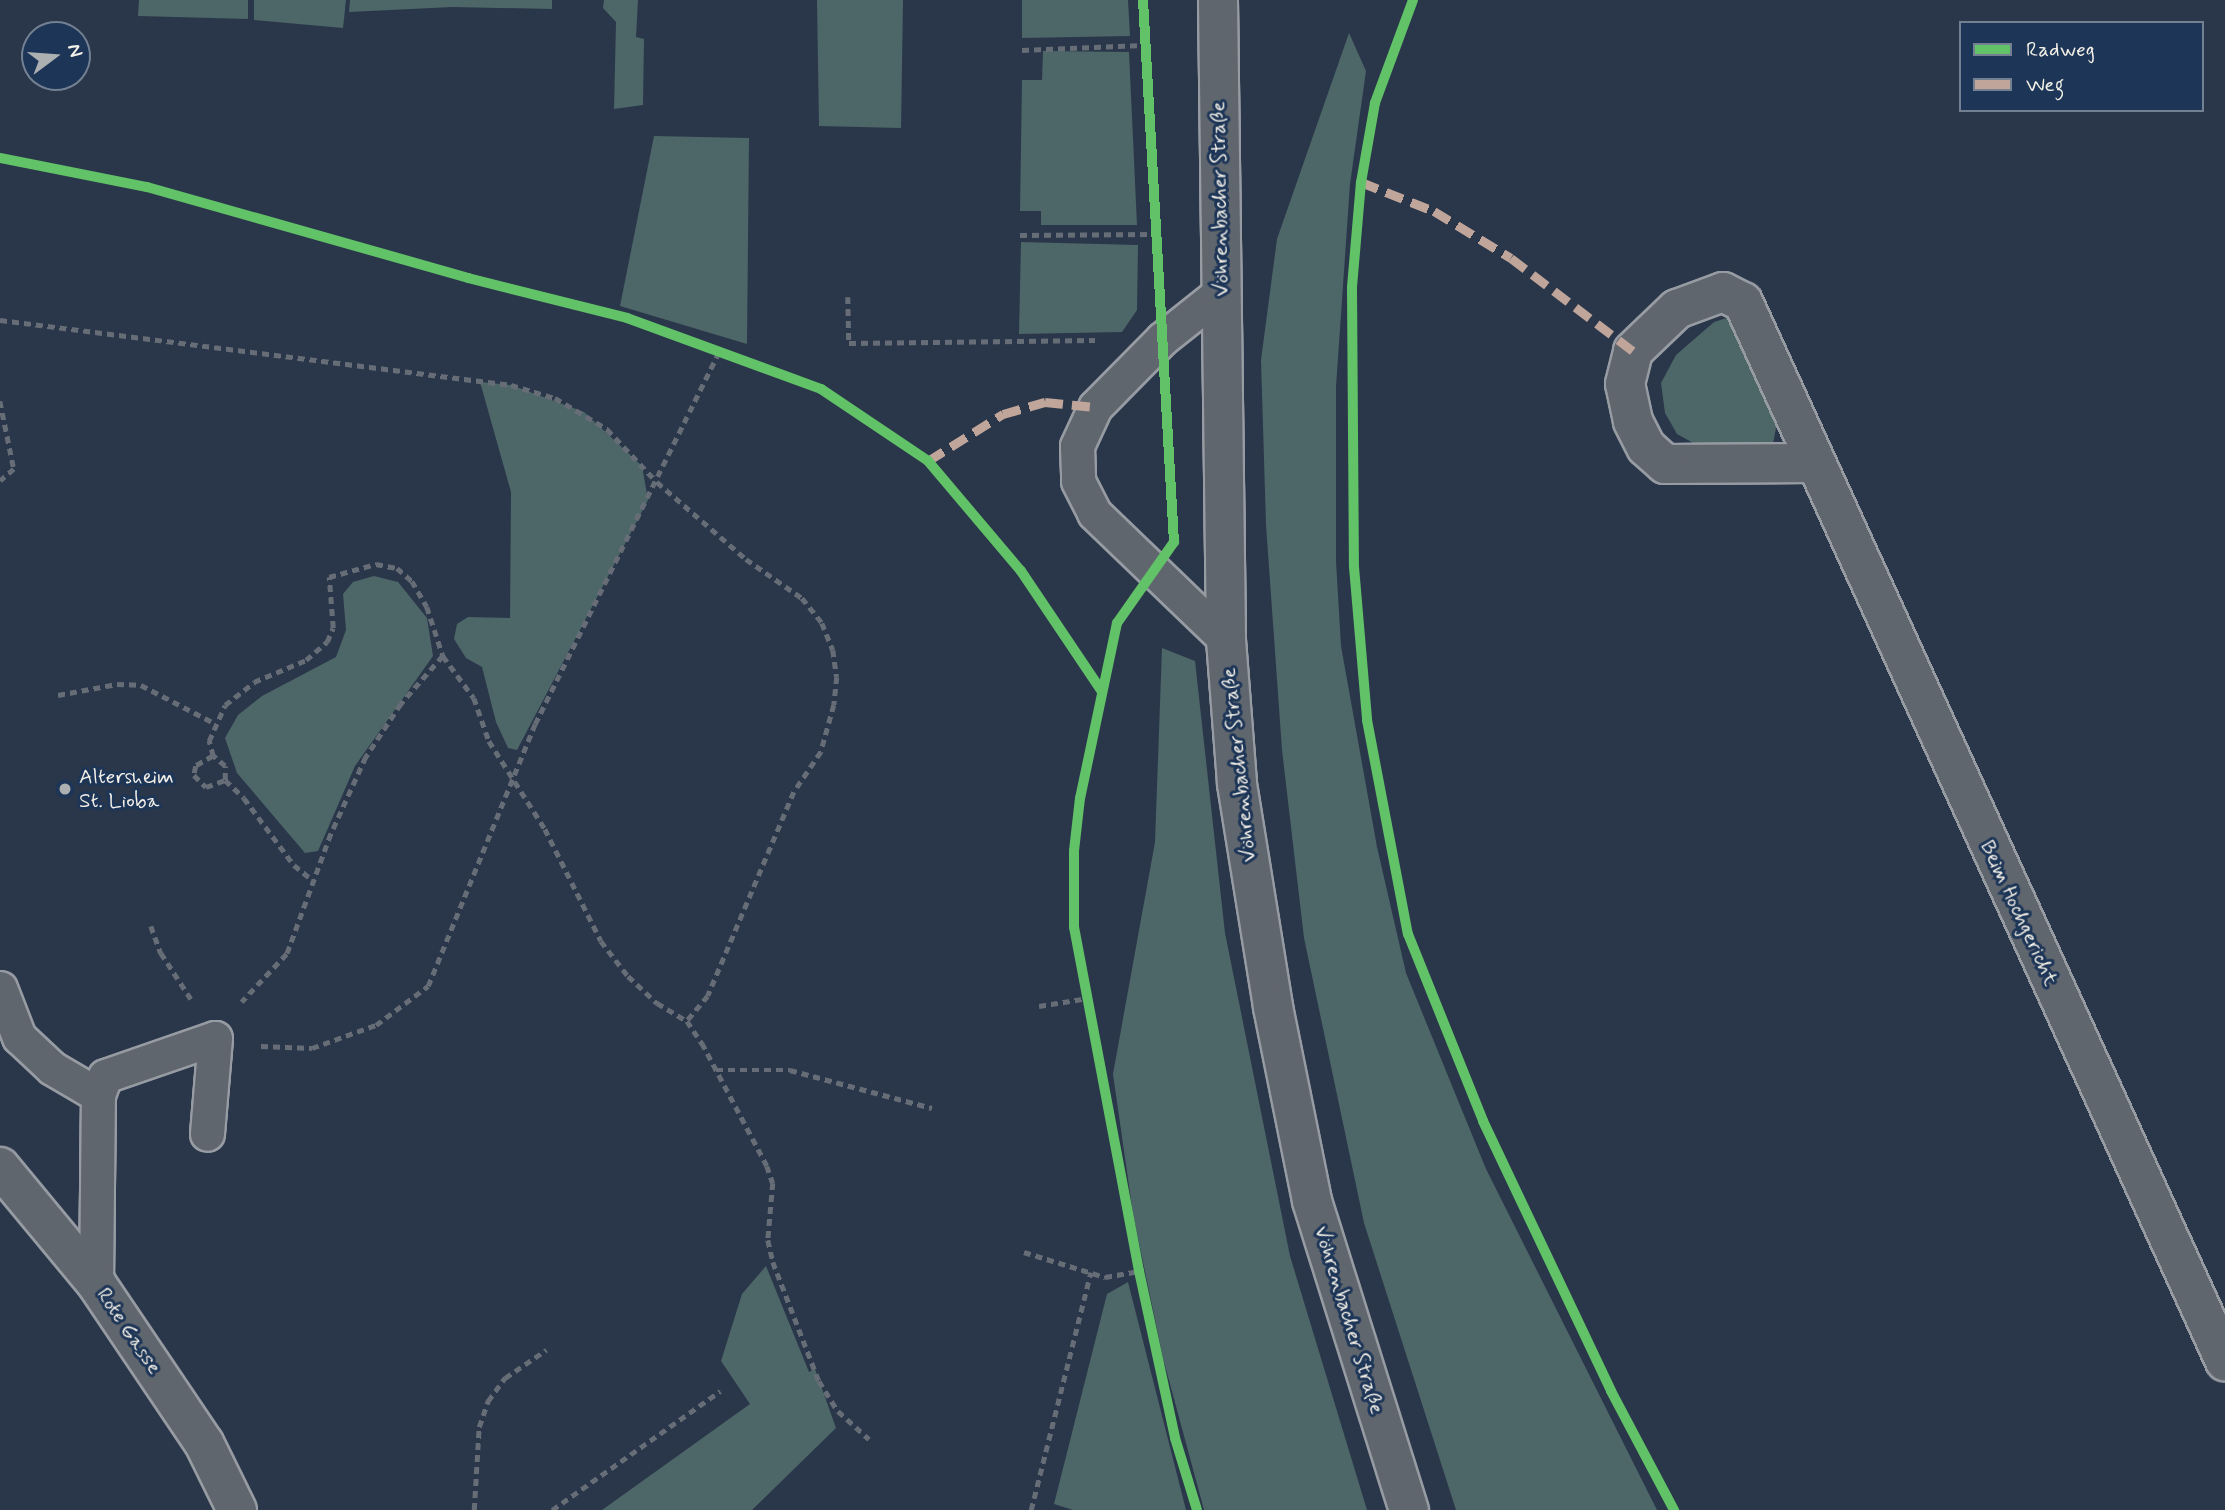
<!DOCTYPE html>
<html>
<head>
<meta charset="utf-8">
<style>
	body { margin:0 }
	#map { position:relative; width:2225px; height:1510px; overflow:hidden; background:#2a374a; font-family:Mynerve,sans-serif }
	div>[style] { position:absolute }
	.green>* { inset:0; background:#4d6667 }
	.path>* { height:4.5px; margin-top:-2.25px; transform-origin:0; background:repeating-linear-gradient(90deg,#666d76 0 7px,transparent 0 12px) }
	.roads { filter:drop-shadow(2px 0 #979ca3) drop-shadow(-2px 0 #979ca3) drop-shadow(0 2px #979ca3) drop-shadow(0 -2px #979ca3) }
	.service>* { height:33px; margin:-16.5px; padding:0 16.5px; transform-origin:16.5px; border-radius:16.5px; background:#60666e }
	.minor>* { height:38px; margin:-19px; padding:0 19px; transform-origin:19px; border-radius:19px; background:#60666e }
	.tertiary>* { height:38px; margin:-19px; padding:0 19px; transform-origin:19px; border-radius:19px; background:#60666e }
	.quiet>* { height:9px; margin-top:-4.5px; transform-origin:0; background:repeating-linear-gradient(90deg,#c0a59a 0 18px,transparent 0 27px) }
	.cycleway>* { height:10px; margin:-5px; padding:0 5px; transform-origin:5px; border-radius:5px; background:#61c268 }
	.dots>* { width:19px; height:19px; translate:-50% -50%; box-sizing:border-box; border:4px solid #1d3557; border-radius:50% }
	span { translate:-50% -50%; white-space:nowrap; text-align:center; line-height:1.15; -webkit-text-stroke:6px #1d3557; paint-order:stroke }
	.street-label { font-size:21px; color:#f4f1e8 }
	.poi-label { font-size:21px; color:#f4f1e8 }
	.left { translate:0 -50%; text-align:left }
	.legend { position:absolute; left:1959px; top:21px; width:245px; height:91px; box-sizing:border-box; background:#1d3557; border:2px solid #738091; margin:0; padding:9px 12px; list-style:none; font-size:21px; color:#f4f1e8 }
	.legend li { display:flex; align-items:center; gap:14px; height:35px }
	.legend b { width:35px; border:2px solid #738091 }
	.north { position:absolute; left:21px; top:21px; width:70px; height:70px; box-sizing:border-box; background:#1d3557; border:2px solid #738091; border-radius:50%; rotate:74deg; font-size:19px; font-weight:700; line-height:28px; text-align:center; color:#f4f1e8 }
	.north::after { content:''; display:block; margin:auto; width:24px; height:32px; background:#adb0b1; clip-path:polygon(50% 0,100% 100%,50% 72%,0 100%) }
</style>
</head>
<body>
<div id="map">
	<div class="green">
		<i style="clip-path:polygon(139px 0,248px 0,248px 19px,138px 16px)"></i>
		<i style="clip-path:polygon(254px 0,346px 0,343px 28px,254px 20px)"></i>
		<i style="clip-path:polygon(350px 0,552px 0,552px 9px,452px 7px,349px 12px)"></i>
		<i style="clip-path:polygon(604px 0,638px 0,636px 37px,644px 39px,643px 105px,614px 109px,616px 22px,603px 8px)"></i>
		<i style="clip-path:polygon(817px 0,903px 0,901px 128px,819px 126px)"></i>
		<i style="clip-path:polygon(1022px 0,1128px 0,1130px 36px,1022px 38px)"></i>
		<i style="clip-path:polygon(1349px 33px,1366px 71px,1350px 184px,1336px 387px,1336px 561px,1341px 646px,1377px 847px,1406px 973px,1486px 1169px,1657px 1510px,1456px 1510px,1364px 1223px,1304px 938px,1282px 750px,1266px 525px,1261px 360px,1277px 239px)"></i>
		<i style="clip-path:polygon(1043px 51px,1129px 52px,1137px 225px,1041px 225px,1041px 211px,1020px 211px,1022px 80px,1042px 80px)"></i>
		<i style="clip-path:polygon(654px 136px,749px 138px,747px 344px,620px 306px)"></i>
		<i style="clip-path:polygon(1021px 242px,1138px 245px,1137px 310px,1122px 332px,1019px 334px)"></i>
		<i style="clip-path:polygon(1730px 317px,1777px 422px,1773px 444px,1727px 448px,1695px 444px,1677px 434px,1665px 413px,1661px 383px,1676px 355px,1714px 322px)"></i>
		<i style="clip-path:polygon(480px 382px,511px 385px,584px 412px,642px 466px,648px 500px,517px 750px,508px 748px,496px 722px,482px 667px,466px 658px,454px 639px,457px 624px,468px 617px,510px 618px,511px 492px)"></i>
		<i style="clip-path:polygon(374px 576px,398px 582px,427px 618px,433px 656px,355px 766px,318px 851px,305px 853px,237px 773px,225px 738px,238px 715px,262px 696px,336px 657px,346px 630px,343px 594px,353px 582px)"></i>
		<i style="clip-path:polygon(1162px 648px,1195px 661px,1225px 933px,1290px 1256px,1367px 1510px,1204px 1510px,1163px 1358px,1133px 1214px,1113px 1074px,1155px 842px)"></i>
		<i style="clip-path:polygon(766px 1266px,809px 1372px,815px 1369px,836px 1428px,752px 1510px,602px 1510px,750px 1404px,721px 1361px,742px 1294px)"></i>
		<i style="clip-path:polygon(1128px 1282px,1186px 1510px,1073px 1510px,1054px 1504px,1107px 1294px)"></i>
	</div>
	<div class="path">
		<i style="left:1022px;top:50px;width:121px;rotate:-2.4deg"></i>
		<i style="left:0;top:158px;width:150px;rotate:11.2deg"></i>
		<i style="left:147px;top:187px;width:334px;rotate:15.8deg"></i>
		<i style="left:468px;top:278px;width:164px;rotate:14.1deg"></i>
		<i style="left:627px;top:318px;width:207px;rotate:20.1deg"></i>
		<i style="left:821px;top:389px;width:129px;rotate:33.9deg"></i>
		<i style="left:928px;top:461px;width:144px;rotate:49.8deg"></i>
		<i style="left:1021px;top:571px;width:143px;rotate:56.1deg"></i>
		<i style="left:1020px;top:235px;width:134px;rotate:-0.4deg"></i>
		<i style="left:848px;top:297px;width:46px;rotate:88.8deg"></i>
		<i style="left:849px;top:343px;width:246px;rotate:-0.7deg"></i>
		<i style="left:0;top:320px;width:515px;rotate:7.25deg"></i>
		<i style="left:511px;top:385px;width:46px;rotate:16.5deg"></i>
		<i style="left:555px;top:398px;width:61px;rotate:30.8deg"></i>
		<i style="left:607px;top:429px;width:73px;rotate:46.7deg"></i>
		<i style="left:657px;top:482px;width:118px;rotate:40.9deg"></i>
		<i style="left:746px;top:559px;width:68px;rotate:34.9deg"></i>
		<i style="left:802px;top:598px;width:32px;rotate:51deg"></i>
		<i style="left:822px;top:623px;width:29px;rotate:68deg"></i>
		<i style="left:833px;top:650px;width:27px;rotate:82deg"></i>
		<i style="left:837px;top:677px;width:28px;rotate:96deg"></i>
		<i style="left:834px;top:705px;width:49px;rotate:105.5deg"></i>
		<i style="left:821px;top:752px;width:48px;rotate:124deg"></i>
		<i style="left:794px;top:792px;width:221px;rotate:112.9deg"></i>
		<i style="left:708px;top:996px;width:33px;rotate:130deg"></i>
		<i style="left:0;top:401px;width:69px;rotate:78.4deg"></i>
		<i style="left:14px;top:469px;width:18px;rotate:139deg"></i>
		<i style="left:443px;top:656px;width:52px;rotate:53.6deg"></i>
		<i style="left:474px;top:698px;width:46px;rotate:70.8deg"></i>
		<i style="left:489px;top:741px;width:104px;rotate:57.5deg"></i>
		<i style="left:545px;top:829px;width:125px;rotate:63.4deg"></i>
		<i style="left:601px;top:941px;width:44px;rotate:52.4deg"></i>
		<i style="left:628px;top:976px;width:40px;rotate:43deg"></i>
		<i style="left:657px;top:1003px;width:35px;rotate:31deg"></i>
		<i style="left:687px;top:1021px;width:27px;rotate:56deg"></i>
		<i style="left:702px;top:1043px;width:139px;rotate:62.1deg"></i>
		<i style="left:767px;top:1166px;width:18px;rotate:71deg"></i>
		<i style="left:773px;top:1183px;width:57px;rotate:95deg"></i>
		<i style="left:768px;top:1240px;width:23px;rotate:77deg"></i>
		<i style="left:773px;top:1262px;width:128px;rotate:68.9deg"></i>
		<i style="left:819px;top:1381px;width:36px;rotate:58deg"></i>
		<i style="left:838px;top:1411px;width:42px;rotate:42.1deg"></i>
		<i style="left:58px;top:695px;width:60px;rotate:-10.6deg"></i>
		<i style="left:117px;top:684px;width:24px;rotate:2deg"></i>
		<i style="left:141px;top:685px;width:82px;rotate:27.5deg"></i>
		<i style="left:213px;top:756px;width:20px;rotate:150deg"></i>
		<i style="left:196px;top:766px;width:9px;rotate:103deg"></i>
		<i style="left:194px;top:775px;width:17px;rotate:45deg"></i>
		<i style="left:206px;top:787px;width:20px;rotate:-20deg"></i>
		<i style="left:225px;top:780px;width:14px;rotate:-90deg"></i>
		<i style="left:225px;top:766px;width:16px;rotate:-140deg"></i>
		<i style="left:213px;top:756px;width:16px;rotate:-105deg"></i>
		<i style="left:209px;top:741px;width:39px;rotate:-66deg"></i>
		<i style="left:225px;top:705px;width:37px;rotate:-38deg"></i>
		<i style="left:254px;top:682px;width:56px;rotate:-22.9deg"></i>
		<i style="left:306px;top:660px;width:28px;rotate:-41deg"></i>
		<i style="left:327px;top:642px;width:15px;rotate:-67deg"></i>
		<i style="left:333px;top:628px;width:51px;rotate:-94.5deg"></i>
		<i style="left:329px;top:577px;width:49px;rotate:-15.5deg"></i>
		<i style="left:376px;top:564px;width:21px;rotate:11deg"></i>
		<i style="left:397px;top:568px;width:20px;rotate:41deg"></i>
		<i style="left:412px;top:581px;width:30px;rotate:60deg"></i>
		<i style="left:427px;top:607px;width:52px;rotate:71.9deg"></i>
		<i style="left:443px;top:656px;width:64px;rotate:131.2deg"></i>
		<i style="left:401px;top:704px;width:64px;rotate:123.4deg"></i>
		<i style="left:366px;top:757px;width:85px;rotate:114.4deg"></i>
		<i style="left:331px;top:834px;width:128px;rotate:110.1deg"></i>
		<i style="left:287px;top:954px;width:66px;rotate:133.2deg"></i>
		<i style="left:225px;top:780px;width:26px;rotate:43deg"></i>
		<i style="left:244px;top:798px;width:84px;rotate:53.3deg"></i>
		<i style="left:294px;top:865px;width:27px;rotate:39deg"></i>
		<i style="left:151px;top:926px;width:29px;rotate:70deg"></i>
		<i style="left:161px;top:953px;width:55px;rotate:56.9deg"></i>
		<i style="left:1039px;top:1006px;width:50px;rotate:-9.3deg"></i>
		<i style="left:261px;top:1046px;width:51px;rotate:2.2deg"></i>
		<i style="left:312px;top:1048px;width:68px;rotate:-19.8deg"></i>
		<i style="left:376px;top:1025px;width:65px;rotate:-36.9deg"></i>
		<i style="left:428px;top:986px;width:283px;rotate:-67.8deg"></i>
		<i style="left:535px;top:724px;width:417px;rotate:-63.7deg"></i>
		<i style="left:716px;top:1070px;width:74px"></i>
		<i style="left:790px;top:1070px;width:147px;rotate:15deg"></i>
		<i style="left:1024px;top:1252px;width:85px;rotate:17.2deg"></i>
		<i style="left:1105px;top:1277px;width:35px;rotate:-10deg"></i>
		<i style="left:474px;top:1510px;width:83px;rotate:-86.6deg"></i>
		<i style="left:479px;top:1427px;width:28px;rotate:-71deg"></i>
		<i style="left:488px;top:1401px;width:29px;rotate:-54deg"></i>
		<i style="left:505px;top:1378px;width:50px;rotate:-34.3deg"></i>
		<i style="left:552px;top:1510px;width:206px;rotate:-35.3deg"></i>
		<i style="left:1031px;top:1510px;width:245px;rotate:-75.9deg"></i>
	</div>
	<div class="roads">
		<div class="service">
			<i style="left:1221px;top:292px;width:75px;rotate:141.5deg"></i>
			<i style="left:1162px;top:339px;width:95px;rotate:134.6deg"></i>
			<i style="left:1095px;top:407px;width:43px;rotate:114.8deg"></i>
			<i style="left:1077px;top:446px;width:35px;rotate:88deg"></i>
			<i style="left:1078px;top:481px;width:36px;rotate:63deg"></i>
			<i style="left:1094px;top:513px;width:183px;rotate:43.9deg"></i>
			<i style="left:0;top:988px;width:53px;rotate:68.8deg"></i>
			<i style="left:19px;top:1037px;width:45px;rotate:43.2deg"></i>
			<i style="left:52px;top:1068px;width:53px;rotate:30.4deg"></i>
			<i style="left:96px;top:1283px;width:188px;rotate:-89.4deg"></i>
			<i style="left:98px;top:1095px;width:20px;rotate:-70deg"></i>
			<i style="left:105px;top:1076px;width:116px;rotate:-19.1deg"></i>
			<i style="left:215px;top:1038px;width:96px;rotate:94.8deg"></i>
		</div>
		<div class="minor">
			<i style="left:1815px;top:463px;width:150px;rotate:179.6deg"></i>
			<i style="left:1665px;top:464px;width:25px;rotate:-138deg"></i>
			<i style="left:1646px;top:447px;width:29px;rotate:-117deg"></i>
			<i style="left:1633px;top:421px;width:38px;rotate:-102deg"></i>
			<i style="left:1625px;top:384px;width:34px;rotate:-76deg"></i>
			<i style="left:1633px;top:351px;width:61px;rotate:-43.7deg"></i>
			<i style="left:1677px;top:309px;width:49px;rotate:-20.3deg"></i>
			<i style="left:1723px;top:292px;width:22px;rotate:27deg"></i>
			<i style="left:1743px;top:302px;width:1164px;rotate:65.53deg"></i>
			<i style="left:0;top:1167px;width:151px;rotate:50.4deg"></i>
			<i style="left:96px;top:1283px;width:193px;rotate:56deg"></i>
			<i style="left:204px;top:1443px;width:75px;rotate:63.8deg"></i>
		</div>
		<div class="tertiary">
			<i style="left:1218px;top:0;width:640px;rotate:89.28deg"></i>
			<i style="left:1226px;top:640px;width:144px;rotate:85.6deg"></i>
			<i style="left:1237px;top:784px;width:226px;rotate:80.8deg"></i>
			<i style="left:1273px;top:1007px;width:198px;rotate:78.6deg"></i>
			<i style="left:1312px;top:1201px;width:324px;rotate:72.6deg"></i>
		</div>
	</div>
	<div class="quiet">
		<i style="left:1361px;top:182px;width:79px;rotate:21.7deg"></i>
		<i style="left:1434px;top:211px;width:90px;rotate:31.4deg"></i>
		<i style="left:1511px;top:258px;width:153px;rotate:37.3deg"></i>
		<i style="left:928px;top:461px;width:89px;rotate:-32.1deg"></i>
		<i style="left:1003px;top:414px;width:44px;rotate:-15.9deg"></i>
		<i style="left:1045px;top:402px;width:50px;rotate:5.7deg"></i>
	</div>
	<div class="cycleway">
		<i style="left:1143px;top:0;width:543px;rotate:86.73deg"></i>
		<i style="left:1174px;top:542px;width:99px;rotate:125.1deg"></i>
		<i style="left:1117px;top:623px;width:179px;rotate:101.9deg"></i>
		<i style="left:1080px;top:798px;width:53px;rotate:96.5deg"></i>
		<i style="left:1074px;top:851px;width:76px;rotate:90deg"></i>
		<i style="left:1074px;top:927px;width:350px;rotate:79.3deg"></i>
		<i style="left:1139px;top:1271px;width:171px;rotate:77.8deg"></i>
		<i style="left:1175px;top:1438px;width:75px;rotate:73deg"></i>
		<i style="left:1413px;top:0;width:110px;rotate:110.3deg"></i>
		<i style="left:1375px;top:103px;width:80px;rotate:100deg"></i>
		<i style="left:1361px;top:182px;width:106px;rotate:94.9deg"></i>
		<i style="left:1352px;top:288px;width:279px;rotate:89.6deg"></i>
		<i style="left:1354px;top:567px;width:154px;rotate:85.1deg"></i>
		<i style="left:1367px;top:720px;width:218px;rotate:79.2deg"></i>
		<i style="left:1408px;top:934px;width:201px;rotate:68.1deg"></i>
		<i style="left:1483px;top:1121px;width:299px;rotate:64.6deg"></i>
		<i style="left:1611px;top:1391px;width:135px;rotate:62.1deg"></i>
		<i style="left:0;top:158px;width:150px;rotate:11.2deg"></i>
		<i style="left:147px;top:187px;width:334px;rotate:15.8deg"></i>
		<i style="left:468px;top:278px;width:164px;rotate:14.1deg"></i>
		<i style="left:627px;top:318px;width:207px;rotate:20.1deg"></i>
		<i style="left:821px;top:389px;width:129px;rotate:33.9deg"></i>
		<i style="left:928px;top:461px;width:144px;rotate:49.8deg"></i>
		<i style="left:1021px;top:571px;width:143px;rotate:56.1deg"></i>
	</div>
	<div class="dots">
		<i style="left:65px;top:789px;background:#adb0b1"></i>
	</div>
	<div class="street-label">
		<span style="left:1220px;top:199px;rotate:-91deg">Vöhrenbacher Straße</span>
		<span style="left:1239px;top:765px;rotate:-96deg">Vöhrenbacher Straße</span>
		<span style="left:2019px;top:913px;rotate:65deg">Beim Hochgericht</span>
		<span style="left:1349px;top:1320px;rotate:73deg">Vöhrenbacher Straße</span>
		<span style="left:129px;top:1331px;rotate:56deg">Rote Gasse</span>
	</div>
	<div class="poi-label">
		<span class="left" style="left:79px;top:789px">Altersheim<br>St. Lioba</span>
	</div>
	<ul class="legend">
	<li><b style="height:9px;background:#61c268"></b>Radweg</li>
	<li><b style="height:9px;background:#c0a59a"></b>Weg</li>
	</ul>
	<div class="north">N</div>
</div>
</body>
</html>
